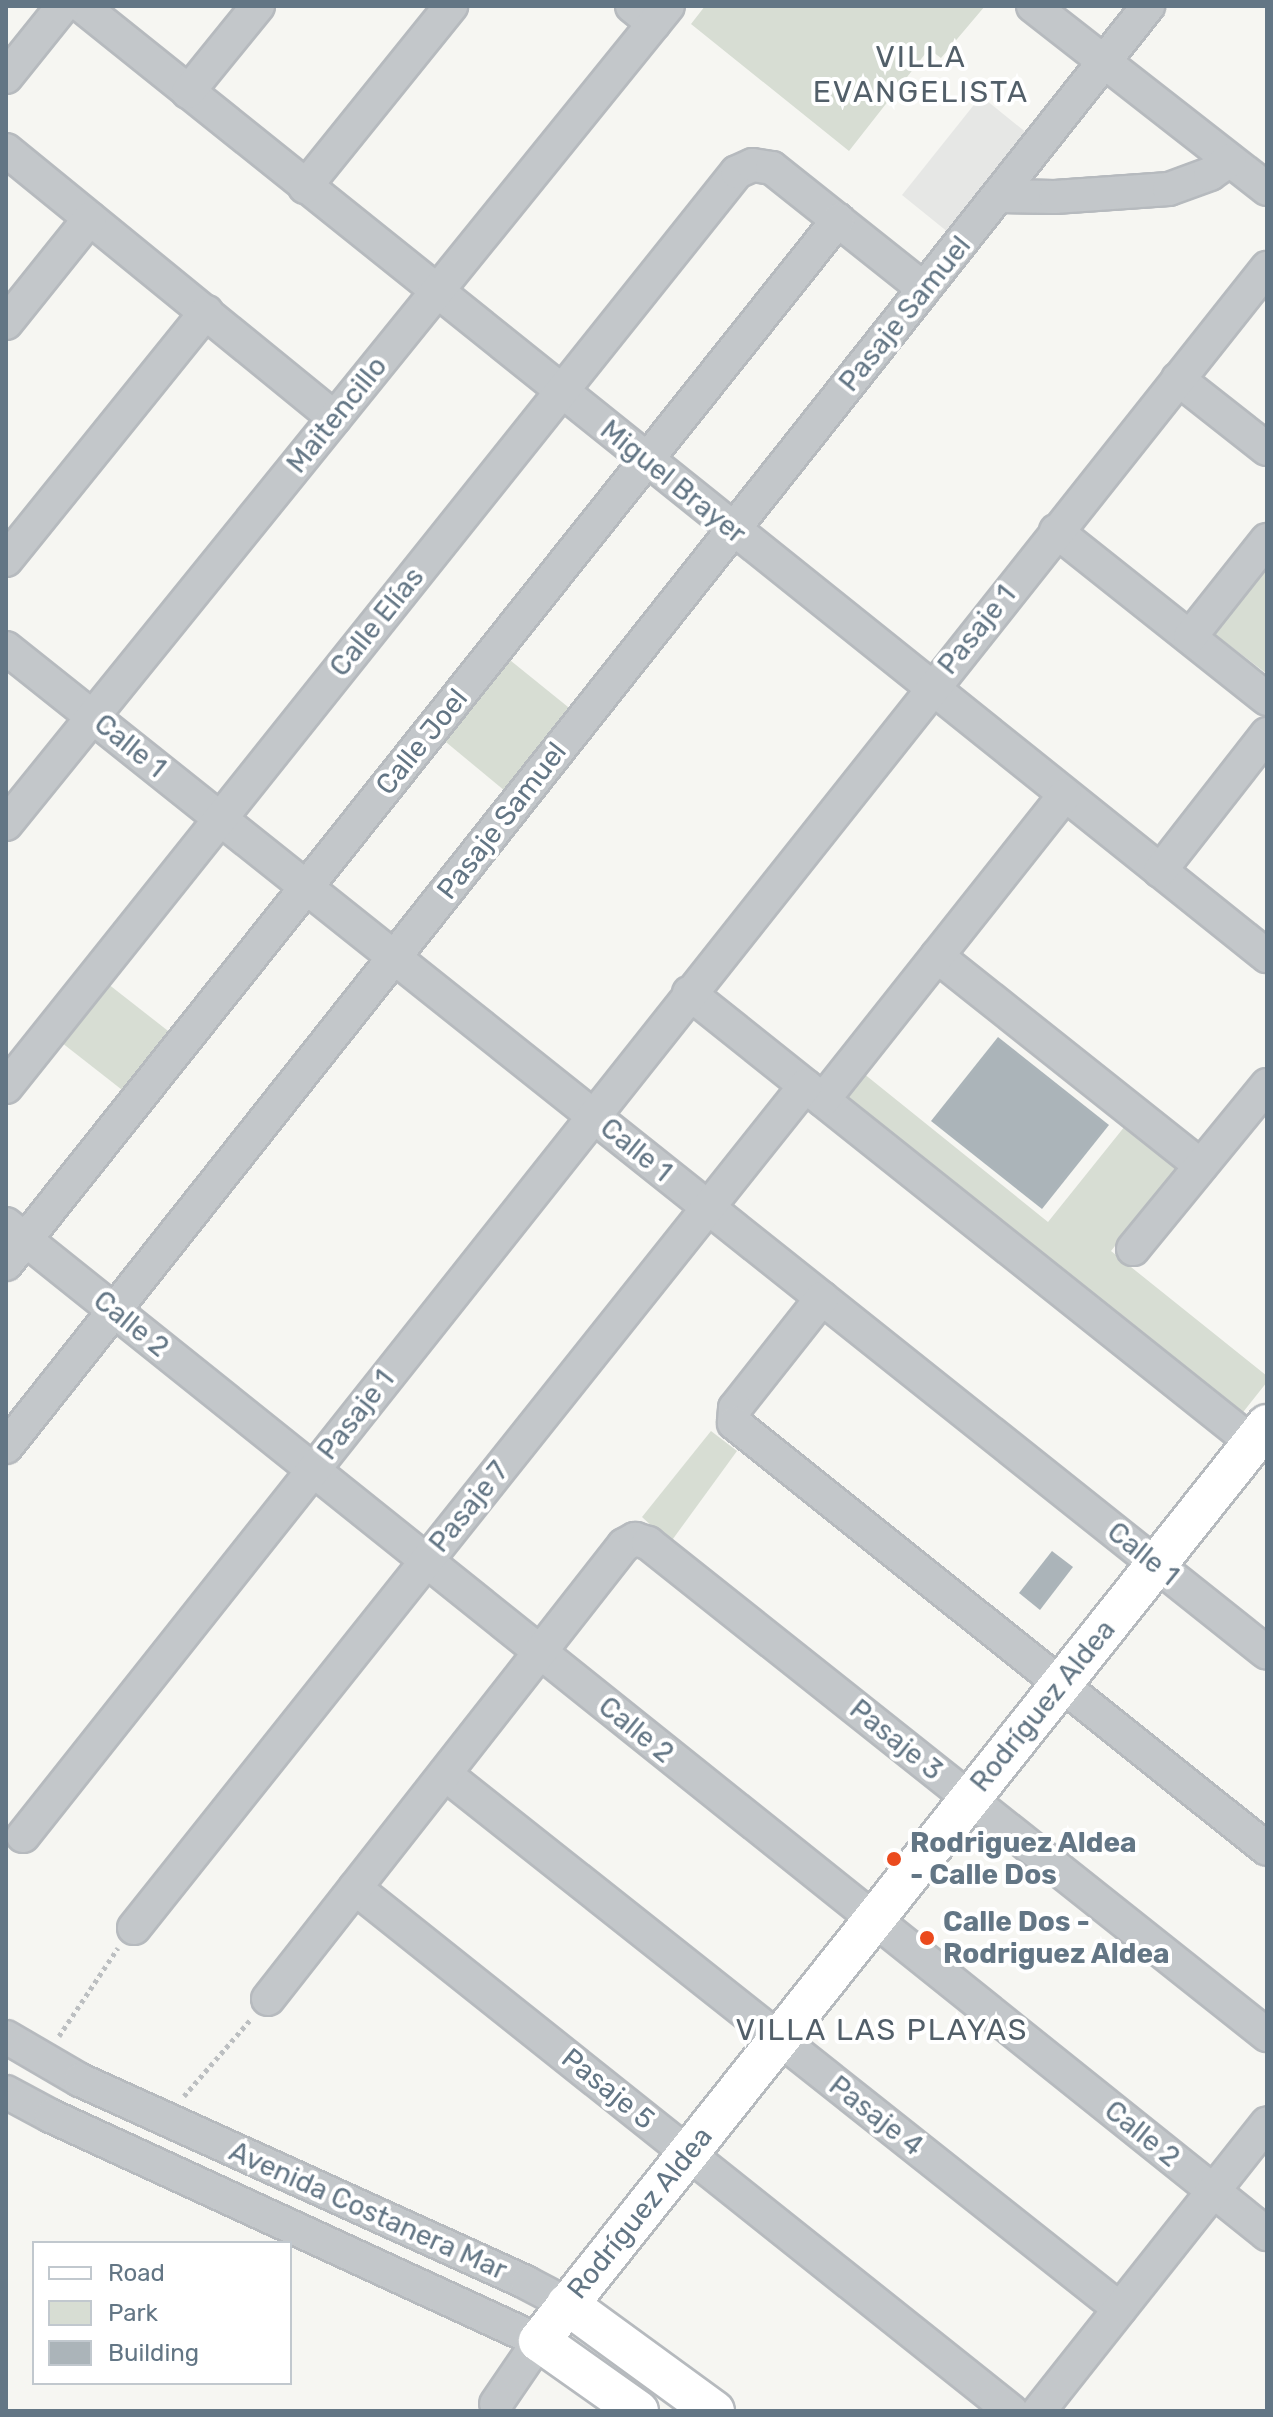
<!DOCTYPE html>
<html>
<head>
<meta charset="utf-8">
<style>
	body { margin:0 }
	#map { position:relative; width:1273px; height:2417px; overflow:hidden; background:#f6f6f2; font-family:Rubik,sans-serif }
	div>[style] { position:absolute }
	.built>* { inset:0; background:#e6e7e5 }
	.green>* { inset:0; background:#d7ddd3 }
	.building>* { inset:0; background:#abb4b9 }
	.path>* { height:5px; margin-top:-2.5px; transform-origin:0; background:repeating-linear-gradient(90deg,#bcbfc1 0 4px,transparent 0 8px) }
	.roads { filter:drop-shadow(2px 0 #b6babe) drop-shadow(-2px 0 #b6babe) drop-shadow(0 2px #b6babe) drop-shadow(0 -2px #b6babe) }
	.minor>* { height:32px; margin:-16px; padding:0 16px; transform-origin:16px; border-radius:16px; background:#c3c7ca }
	.major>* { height:40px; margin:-20px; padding:0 20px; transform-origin:20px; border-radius:20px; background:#fff }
	.dots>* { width:22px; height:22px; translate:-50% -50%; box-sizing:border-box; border:4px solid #fff; border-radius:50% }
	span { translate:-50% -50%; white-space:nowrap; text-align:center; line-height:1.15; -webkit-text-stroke:8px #fff; paint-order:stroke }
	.street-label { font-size:28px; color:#637685 }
	.poi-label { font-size:28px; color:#637685; font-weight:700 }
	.left { translate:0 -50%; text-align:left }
	.neighbourhood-label { font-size:30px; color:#525f69; letter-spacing:2px }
	.frame { position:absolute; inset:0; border:8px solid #637685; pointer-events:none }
	.legend { position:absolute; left:32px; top:2241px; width:260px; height:144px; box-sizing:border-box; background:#fff; border:2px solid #c1c8ce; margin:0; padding:10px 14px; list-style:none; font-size:24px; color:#637685 }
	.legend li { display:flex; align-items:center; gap:16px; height:40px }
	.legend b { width:40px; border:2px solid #c1c8ce }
</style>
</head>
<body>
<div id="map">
	<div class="built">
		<i style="clip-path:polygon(981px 96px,1033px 138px,954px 237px,902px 195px)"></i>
	</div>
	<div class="green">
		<i style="clip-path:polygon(705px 6px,985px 6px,941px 58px,929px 49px,849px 151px,691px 24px)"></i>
		<i style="clip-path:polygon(1267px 562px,1267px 674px,1212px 632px)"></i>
		<i style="clip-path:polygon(505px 656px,573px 711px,505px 791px,441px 738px)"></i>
		<i style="clip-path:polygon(103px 980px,172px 1034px,126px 1093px,57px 1039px)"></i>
		<i style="clip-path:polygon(863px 1073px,1048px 1222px,1125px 1126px,1178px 1167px,1111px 1251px,1267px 1376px,1267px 1382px,1240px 1416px,840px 1100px)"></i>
		<i style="clip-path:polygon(711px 1431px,737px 1451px,670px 1543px,642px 1517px)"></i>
	</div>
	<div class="building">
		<i style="clip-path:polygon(998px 1037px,1109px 1125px,1042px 1209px,931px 1121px)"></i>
		<i style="clip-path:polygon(1052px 1551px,1073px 1567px,1040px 1610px,1019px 1593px)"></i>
	</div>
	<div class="path">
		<i style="left:59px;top:2036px;width:106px;rotate:-56.2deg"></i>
		<i style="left:184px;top:2096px;width:102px;rotate:-49deg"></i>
	</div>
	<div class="roads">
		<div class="minor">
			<i style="left:82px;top:6px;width:1519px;rotate:38.72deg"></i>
			<i style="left:632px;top:6px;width:28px;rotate:39deg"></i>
			<i style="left:1033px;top:6px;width:297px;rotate:38deg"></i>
			<i style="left:6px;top:77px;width:91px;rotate:-51.2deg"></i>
			<i style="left:188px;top:92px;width:111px;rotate:-50.9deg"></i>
			<i style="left:6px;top:150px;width:424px;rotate:39.2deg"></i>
			<i style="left:305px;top:187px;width:233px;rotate:-51.1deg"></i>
			<i style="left:999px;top:196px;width:56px;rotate:1deg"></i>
			<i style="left:1055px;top:197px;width:114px;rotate:-4deg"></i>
			<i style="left:1169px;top:189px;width:44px;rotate:-20.1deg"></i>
			<i style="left:1210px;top:174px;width:24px;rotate:-35deg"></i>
			<i style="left:6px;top:323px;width:134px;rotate:-51.3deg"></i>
			<i style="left:1178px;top:379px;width:113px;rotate:38.2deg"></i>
			<i style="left:1056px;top:531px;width:270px;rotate:38.5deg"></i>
			<i style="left:6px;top:560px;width:319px;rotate:-51.1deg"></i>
			<i style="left:1190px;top:637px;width:124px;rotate:-51.6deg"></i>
			<i style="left:6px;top:648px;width:1612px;rotate:38.55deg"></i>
			<i style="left:6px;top:824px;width:1052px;rotate:-51.02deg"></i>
			<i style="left:1160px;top:871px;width:174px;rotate:-52deg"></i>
			<i style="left:937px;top:956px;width:337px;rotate:38.5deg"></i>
			<i style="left:689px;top:993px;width:722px;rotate:38.59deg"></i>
			<i style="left:6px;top:1087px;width:1171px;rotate:-51.38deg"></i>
			<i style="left:737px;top:172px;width:17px;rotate:-24deg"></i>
			<i style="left:753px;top:165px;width:19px;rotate:9deg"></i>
			<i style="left:772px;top:168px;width:194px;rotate:38.5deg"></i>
			<i style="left:823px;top:1100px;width:389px;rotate:-51.6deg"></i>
			<i style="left:6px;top:1224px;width:1616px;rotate:38.69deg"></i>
			<i style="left:1133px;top:1249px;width:212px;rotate:-50.7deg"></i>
			<i style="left:6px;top:1264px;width:1335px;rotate:-51.45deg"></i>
			<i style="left:822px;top:1298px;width:140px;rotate:128.3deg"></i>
			<i style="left:735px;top:1408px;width:15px;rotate:94deg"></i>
			<i style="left:734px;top:1423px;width:682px;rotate:38.63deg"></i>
			<i style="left:6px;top:1447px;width:1839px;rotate:-51.6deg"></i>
			<i style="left:445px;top:1774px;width:861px;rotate:38.4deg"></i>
			<i style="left:23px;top:1836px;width:2002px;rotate:-51.57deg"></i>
			<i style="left:355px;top:1888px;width:839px;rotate:38.56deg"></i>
			<i style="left:134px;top:1928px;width:1077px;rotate:-51.45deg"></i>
			<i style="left:268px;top:1999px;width:577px;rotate:-51.9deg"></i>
			<i style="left:624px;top:1545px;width:13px;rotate:-29deg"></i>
			<i style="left:635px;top:1539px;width:14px;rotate:17deg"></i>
			<i style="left:648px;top:1543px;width:791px;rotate:38.48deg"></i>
			<i style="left:6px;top:2037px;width:86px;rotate:30.2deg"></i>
			<i style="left:80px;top:2080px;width:491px;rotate:24.4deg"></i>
			<i style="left:527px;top:2283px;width:45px;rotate:27.7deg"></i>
			<i style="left:6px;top:2092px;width:51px;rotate:28.1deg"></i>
			<i style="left:51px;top:2116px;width:537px;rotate:24.75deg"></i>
			<i style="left:539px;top:2341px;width:76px;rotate:124.3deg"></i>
			<i style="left:1039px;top:2411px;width:367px;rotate:-51.6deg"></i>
		</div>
		<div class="major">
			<i style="left:567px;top:2304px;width:182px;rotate:36.1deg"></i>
			<i style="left:638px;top:2411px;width:121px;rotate:-144.7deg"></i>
			<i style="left:539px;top:2341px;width:1170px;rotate:-51.52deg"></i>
		</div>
	</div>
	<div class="dots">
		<i style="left:894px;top:1859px;background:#eb4a1d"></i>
		<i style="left:927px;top:1938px;background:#eb4a1d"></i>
	</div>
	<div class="street-label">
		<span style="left:905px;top:314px;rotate:-51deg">Pasaje Samuel</span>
		<span style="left:337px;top:415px;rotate:-51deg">Maitencillo</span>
		<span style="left:673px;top:482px;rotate:39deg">Miguel Brayer</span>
		<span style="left:377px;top:622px;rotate:-51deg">Calle Elías</span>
		<span style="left:977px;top:630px;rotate:-51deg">Pasaje 1</span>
		<span style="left:422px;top:742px;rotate:-51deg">Calle Joel</span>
		<span style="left:130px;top:746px;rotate:39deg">Calle 1</span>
		<span style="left:502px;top:821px;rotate:-52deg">Pasaje Samuel</span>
		<span style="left:636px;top:1150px;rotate:39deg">Calle 1</span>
		<span style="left:131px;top:1324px;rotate:39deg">Calle 2</span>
		<span style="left:356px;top:1415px;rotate:-52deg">Pasaje 1</span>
		<span style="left:469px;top:1507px;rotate:-51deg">Pasaje 7</span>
		<span style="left:1143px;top:1554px;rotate:39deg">Calle 1</span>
		<span style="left:1043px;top:1706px;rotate:-51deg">Rodríguez Aldea</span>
		<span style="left:636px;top:1730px;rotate:39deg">Calle 2</span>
		<span style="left:896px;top:1740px;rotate:39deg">Pasaje 3</span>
		<span style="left:608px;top:2089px;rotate:39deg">Pasaje 5</span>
		<span style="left:876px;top:2116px;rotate:38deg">Pasaje 4</span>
		<span style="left:1142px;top:2134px;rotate:39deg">Calle 2</span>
		<span style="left:368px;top:2211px;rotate:24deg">Avenida Costanera Mar</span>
		<span style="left:640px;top:2213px;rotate:-51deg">Rodríguez Aldea</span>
	</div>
	<div class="poi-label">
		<span class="left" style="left:910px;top:1859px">Rodriguez Aldea<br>- Calle Dos</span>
		<span class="left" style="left:943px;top:1938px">Calle Dos -<br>Rodriguez Aldea</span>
	</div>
	<div class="neighbourhood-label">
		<span style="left:921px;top:74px">VILLA<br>EVANGELISTA</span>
		<span style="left:882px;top:2030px">VILLA LAS PLAYAS</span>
	</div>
	<div class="frame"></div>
	<ul class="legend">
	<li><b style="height:10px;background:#fff"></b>Road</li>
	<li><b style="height:22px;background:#d7ddd3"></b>Park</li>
	<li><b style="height:22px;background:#abb4b9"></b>Building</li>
	</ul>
</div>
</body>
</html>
